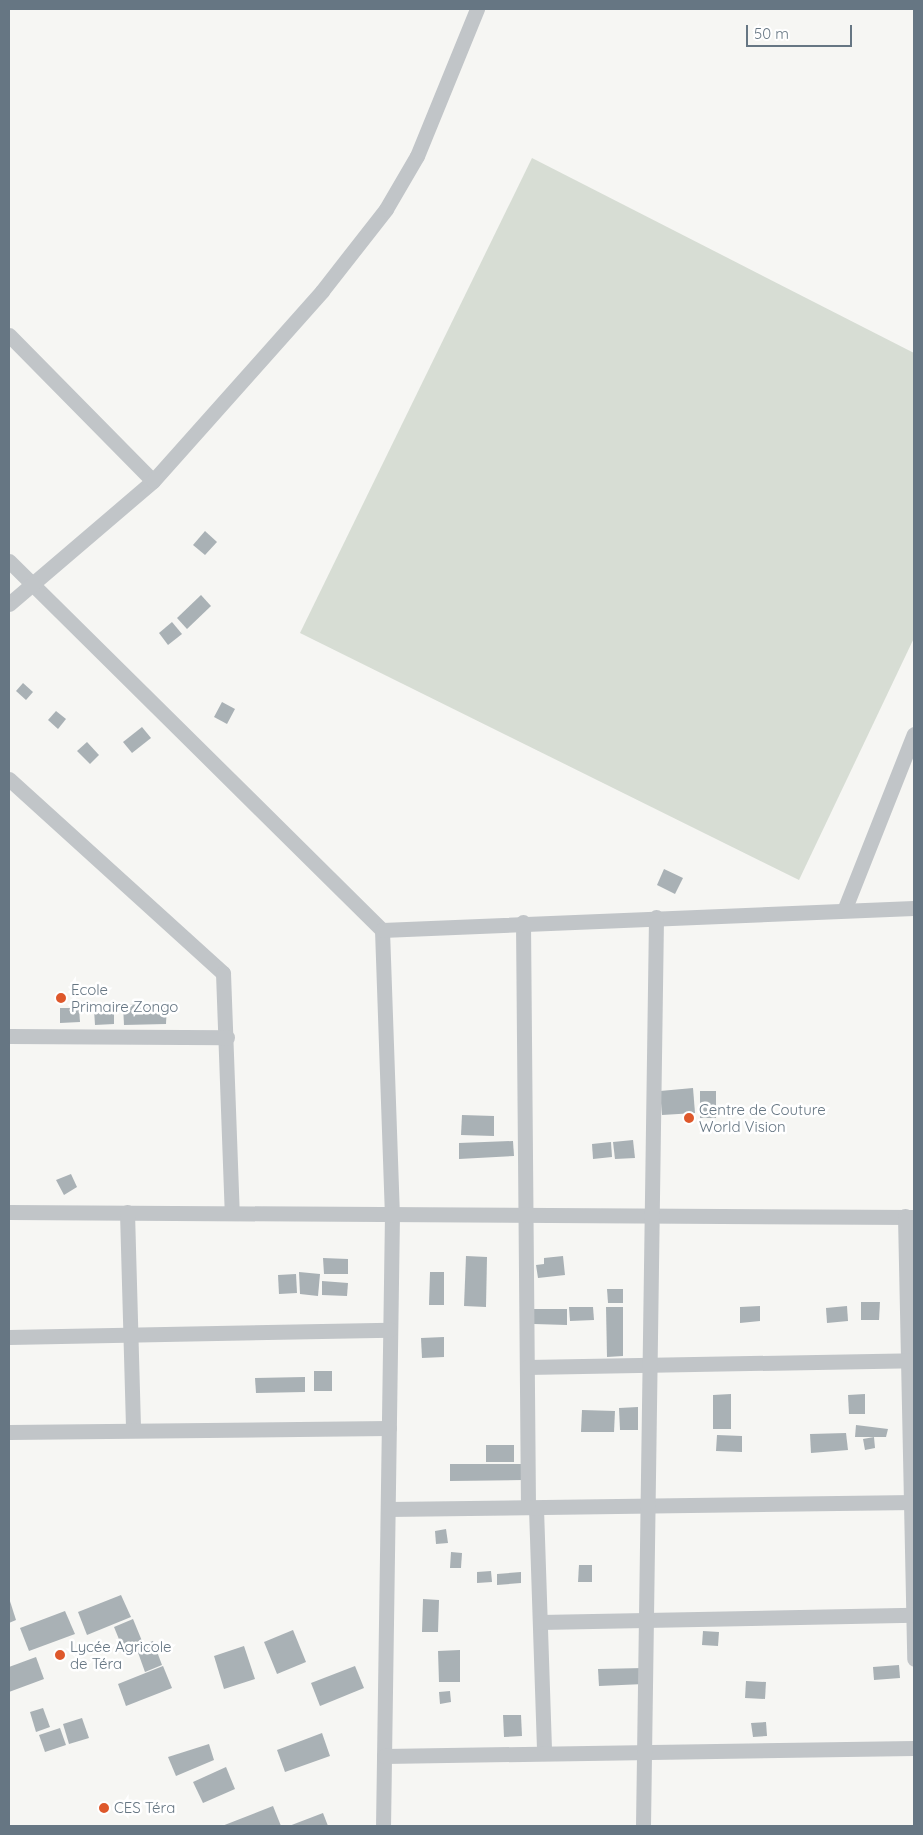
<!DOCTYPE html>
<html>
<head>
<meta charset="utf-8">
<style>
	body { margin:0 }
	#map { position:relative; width:923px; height:1835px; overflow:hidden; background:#f6f6f3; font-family:Quicksand,sans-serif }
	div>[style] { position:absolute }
	.green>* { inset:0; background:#d7ddd4 }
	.building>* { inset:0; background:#a9b1b5 }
	.street>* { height:15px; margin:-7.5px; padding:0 7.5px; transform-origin:7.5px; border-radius:7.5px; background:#c1c5c8 }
	.dots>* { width:14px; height:14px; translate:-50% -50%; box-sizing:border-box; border:2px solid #fff; border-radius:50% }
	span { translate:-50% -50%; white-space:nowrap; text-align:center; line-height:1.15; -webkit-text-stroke:5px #fff; paint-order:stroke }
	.poi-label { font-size:15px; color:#667683 }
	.left { translate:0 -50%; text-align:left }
	.frame { position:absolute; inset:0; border:10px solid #667683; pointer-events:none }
	.scale { position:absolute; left:746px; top:25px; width:106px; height:22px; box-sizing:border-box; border:2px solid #667683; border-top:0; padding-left:6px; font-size:15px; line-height:18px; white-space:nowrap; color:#667683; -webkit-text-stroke:4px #fff; paint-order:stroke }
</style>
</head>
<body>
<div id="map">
	<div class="green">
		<i style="clip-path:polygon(532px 158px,914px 353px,914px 638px,799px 880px,300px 633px)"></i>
	</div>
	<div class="building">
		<i style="clip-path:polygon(205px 531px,217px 542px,205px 555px,193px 545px)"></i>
		<i style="clip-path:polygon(201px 595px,211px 606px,187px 629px,177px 618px)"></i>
		<i style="clip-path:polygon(172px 622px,182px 634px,168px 645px,159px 633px)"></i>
		<i style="clip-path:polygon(23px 683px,33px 692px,26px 700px,16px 691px)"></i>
		<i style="clip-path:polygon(222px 702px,235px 709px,227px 724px,214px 717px)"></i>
		<i style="clip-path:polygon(56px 711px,66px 719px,58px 729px,48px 720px)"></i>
		<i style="clip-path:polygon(142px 727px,151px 738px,132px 753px,123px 742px)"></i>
		<i style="clip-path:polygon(87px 742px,99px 755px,90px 764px,77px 751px)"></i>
		<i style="clip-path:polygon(664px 869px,683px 878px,675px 894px,657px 885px)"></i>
		<i style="clip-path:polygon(167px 1003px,166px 1024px,124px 1025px,123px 1005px)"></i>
		<i style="clip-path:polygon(60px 1008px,79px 1008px,80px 1022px,60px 1023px)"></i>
		<i style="clip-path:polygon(94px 1009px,114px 1009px,114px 1024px,95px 1025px)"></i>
		<i style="clip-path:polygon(693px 1088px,695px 1113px,662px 1115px,660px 1091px)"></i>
		<i style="clip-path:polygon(700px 1091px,716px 1091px,716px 1118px,700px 1118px)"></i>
		<i style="clip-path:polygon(462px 1115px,494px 1116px,494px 1136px,461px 1135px)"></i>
		<i style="clip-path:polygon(633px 1140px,635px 1158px,615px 1159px,613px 1142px)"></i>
		<i style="clip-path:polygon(513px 1141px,514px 1156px,459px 1159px,459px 1143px)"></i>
		<i style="clip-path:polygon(611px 1142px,612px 1157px,593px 1159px,592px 1144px)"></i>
		<i style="clip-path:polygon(71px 1174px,77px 1187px,64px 1195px,56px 1180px)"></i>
		<i style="clip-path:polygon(466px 1256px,487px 1257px,486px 1307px,464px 1306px)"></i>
		<i style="clip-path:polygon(563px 1256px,565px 1275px,538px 1278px,536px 1265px,544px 1264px,544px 1258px)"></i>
		<i style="clip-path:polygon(323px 1258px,348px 1259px,348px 1274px,324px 1274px)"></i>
		<i style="clip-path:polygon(299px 1272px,320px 1274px,318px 1296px,300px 1294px)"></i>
		<i style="clip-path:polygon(430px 1272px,444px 1272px,444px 1305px,429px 1305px)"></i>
		<i style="clip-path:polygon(296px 1274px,297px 1293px,279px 1294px,278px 1275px)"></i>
		<i style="clip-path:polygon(322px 1281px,348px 1283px,347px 1296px,322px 1295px)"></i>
		<i style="clip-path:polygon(607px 1289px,623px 1289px,623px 1303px,608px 1303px)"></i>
		<i style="clip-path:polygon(861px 1302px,880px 1302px,879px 1320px,861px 1320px)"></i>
		<i style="clip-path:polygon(760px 1306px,760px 1321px,740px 1323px,740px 1307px)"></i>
		<i style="clip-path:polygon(847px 1306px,848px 1321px,827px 1323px,826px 1308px)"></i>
		<i style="clip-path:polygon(569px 1307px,593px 1307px,594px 1320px,570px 1321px)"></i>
		<i style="clip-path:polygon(606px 1307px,623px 1307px,623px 1356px,607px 1357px)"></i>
		<i style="clip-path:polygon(534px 1309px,567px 1309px,567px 1325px,534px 1324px)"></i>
		<i style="clip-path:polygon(444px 1337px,444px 1357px,422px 1358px,421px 1338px)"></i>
		<i style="clip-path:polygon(314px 1371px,332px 1371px,332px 1391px,314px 1391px)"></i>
		<i style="clip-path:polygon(305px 1377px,305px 1392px,256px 1393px,255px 1378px)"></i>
		<i style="clip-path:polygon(731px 1394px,731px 1429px,713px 1429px,713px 1395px)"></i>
		<i style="clip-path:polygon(865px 1394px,865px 1414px,849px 1414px,848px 1395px)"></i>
		<i style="clip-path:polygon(638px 1407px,638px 1430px,620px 1430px,619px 1408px)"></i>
		<i style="clip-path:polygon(582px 1410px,615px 1411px,614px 1432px,581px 1432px)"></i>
		<i style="clip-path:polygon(856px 1425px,888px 1429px,886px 1437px,855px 1437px)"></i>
		<i style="clip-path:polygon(846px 1433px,848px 1450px,811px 1453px,810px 1434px)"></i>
		<i style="clip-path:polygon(717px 1435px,742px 1436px,742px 1452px,716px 1451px)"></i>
		<i style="clip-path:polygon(874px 1437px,875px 1448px,865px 1450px,863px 1439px)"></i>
		<i style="clip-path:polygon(486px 1445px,514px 1445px,514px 1462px,486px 1462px)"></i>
		<i style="clip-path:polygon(450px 1464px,523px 1464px,523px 1480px,450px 1481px)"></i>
		<i style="clip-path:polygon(446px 1529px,448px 1543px,436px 1544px,435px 1531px)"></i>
		<i style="clip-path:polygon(451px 1552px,462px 1553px,461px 1568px,450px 1568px)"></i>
		<i style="clip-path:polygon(579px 1565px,592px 1565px,592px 1582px,578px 1582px)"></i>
		<i style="clip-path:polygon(491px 1571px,492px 1582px,477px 1583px,477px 1572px)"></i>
		<i style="clip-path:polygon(521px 1572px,521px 1583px,497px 1585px,497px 1574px)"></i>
		<i style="clip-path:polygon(121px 1595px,131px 1617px,87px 1635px,78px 1612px)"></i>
		<i style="clip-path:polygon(9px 1598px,16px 1620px,9px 1623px)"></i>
		<i style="clip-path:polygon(423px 1599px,439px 1600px,438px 1632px,422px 1632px)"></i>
		<i style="clip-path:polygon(65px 1611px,75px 1634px,29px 1651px,20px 1628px)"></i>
		<i style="clip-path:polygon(133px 1619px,142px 1641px,123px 1649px,114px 1627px)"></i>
		<i style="clip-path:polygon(293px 1630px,306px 1662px,277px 1674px,264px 1642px)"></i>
		<i style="clip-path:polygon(703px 1631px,719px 1632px,718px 1646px,702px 1645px)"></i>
		<i style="clip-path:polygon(153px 1641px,162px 1665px,145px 1672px,136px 1647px)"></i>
		<i style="clip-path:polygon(244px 1646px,255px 1679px,224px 1689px,214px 1656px)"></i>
		<i style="clip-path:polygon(460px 1650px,460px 1682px,439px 1682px,438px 1651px)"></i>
		<i style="clip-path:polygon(36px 1657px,44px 1679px,9px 1692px,9px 1667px)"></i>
		<i style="clip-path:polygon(899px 1665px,900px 1678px,874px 1680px,873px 1667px)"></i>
		<i style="clip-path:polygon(163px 1666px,172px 1688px,126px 1706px,118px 1684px)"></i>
		<i style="clip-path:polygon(355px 1666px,364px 1688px,320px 1706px,311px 1683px)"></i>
		<i style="clip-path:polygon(644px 1668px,644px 1684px,599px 1686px,598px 1669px)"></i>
		<i style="clip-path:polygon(746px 1681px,766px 1682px,765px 1699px,745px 1698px)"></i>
		<i style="clip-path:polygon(450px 1691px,451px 1702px,440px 1704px,439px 1692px)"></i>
		<i style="clip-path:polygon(43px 1708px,50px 1727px,36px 1732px,30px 1712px)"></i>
		<i style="clip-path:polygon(503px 1715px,521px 1715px,522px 1736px,504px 1737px)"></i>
		<i style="clip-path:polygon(82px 1718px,89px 1738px,69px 1744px,63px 1724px)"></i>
		<i style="clip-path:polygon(766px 1722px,767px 1736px,753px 1737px,751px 1723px)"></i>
		<i style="clip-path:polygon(60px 1728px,66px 1745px,45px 1752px,39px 1735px)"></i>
		<i style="clip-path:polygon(322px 1733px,330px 1756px,285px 1772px,277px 1750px)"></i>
		<i style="clip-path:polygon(209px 1744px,214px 1760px,176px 1776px,168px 1757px)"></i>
		<i style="clip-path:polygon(226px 1767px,235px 1789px,203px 1803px,193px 1782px)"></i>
		<i style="clip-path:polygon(273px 1806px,281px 1826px,222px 1826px)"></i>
		<i style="clip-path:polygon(323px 1813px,328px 1826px,289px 1826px)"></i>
	</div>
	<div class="street">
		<i style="left:9px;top:335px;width:205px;rotate:45.4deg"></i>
		<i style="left:9px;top:561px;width:525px;rotate:44.69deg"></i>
		<i style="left:382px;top:930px;width:284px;rotate:88deg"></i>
		<i style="left:392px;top:1214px;width:612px;rotate:90.84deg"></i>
		<i style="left:9px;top:604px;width:189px;rotate:-40.5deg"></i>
		<i style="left:153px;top:481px;width:254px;rotate:-48.3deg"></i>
		<i style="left:322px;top:291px;width:104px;rotate:-52deg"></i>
		<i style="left:386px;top:209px;width:61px;rotate:-59.7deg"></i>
		<i style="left:417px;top:156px;width:159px;rotate:-67.8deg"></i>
		<i style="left:9px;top:779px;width:289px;rotate:42.2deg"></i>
		<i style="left:223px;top:973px;width:240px;rotate:87.9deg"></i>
		<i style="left:845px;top:908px;width:187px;rotate:-68.4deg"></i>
		<i style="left:523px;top:922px;width:585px;rotate:89.51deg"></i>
		<i style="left:382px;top:930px;width:532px;rotate:-2.37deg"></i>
		<i style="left:9px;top:1036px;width:218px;rotate:0.3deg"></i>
		<i style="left:9px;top:1212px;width:905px;rotate:0.32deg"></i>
		<i style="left:127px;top:1212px;width:218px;rotate:88.4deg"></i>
		<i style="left:905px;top:1216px;width:443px;rotate:88.8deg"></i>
		<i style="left:9px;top:1337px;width:381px;rotate:-1.1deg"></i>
		<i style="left:527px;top:1367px;width:387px;rotate:-1deg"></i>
		<i style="left:9px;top:1432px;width:380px;rotate:-0.6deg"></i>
		<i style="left:536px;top:1508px;width:244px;rotate:88.1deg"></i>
		<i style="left:388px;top:1509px;width:526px;rotate:-0.76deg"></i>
		<i style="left:540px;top:1622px;width:374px;rotate:-1.1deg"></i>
		<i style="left:384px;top:1756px;width:530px;rotate:-0.86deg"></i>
		<i style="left:643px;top:1826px;width:909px;rotate:-89.18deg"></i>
	</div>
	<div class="dots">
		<i style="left:61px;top:998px;background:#de582b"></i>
		<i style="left:689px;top:1118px;background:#de582b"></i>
		<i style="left:60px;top:1655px;background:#de582b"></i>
		<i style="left:104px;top:1808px;background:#de582b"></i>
	</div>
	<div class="poi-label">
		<span class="left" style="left:71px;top:998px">Ecole<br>Primaire Zongo</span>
		<span class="left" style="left:699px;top:1118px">Centre de Couture<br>World Vision</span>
		<span class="left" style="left:70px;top:1655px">Lycée Agricole<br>de Téra</span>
		<span class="left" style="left:114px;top:1808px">CES Téra</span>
	</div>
	<div class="frame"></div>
	<div class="scale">50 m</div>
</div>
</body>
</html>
